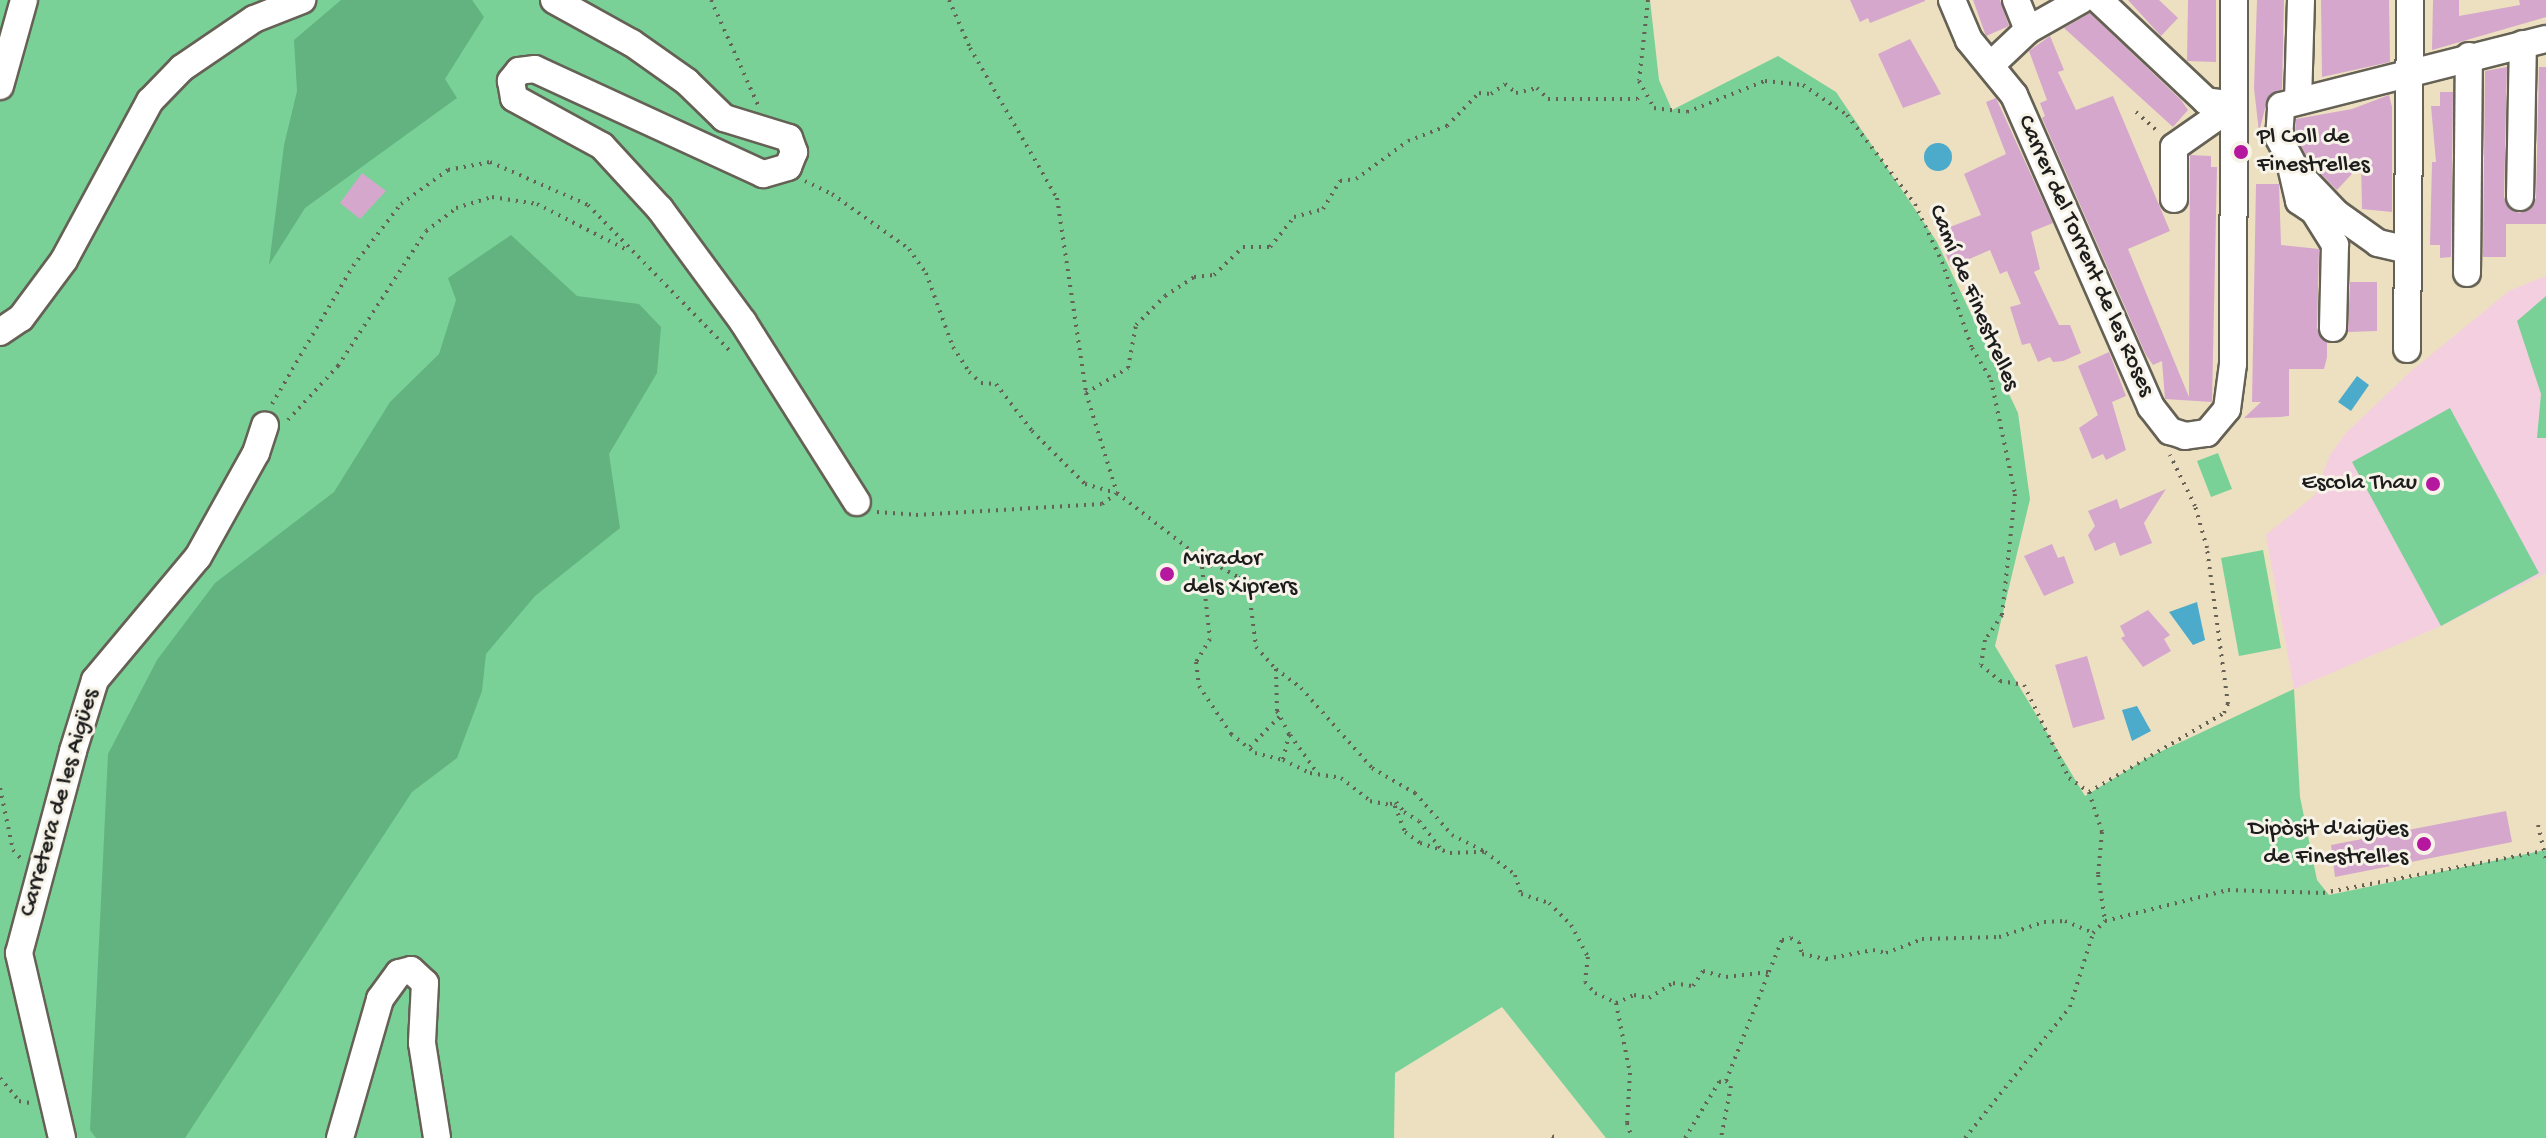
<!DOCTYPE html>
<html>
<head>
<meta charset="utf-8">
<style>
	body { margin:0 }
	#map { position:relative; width:2546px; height:1138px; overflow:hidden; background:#ece0c0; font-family:"Gochi Hand",sans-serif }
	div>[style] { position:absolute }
	.built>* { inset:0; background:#f3cfdf }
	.green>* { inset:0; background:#79d197 }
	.forest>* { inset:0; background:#62b380 }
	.water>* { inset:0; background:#4cabca }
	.round { border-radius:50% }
	.building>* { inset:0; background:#d5a7cc }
	.path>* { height:4px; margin-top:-2px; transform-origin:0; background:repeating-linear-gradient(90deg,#656155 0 2px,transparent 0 8px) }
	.roads { filter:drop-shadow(2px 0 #656155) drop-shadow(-2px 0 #656155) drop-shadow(0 2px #656155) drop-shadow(0 -2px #656155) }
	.minor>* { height:26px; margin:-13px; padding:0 13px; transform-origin:13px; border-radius:13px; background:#fff }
	.dots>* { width:22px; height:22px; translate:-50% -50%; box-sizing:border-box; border:4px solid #f7f3e8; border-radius:50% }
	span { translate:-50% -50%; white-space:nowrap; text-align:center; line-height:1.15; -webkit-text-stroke:6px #f7f3e8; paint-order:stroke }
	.poi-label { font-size:24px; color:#1c1c1c }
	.left { translate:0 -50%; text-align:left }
	.right { translate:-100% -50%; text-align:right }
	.street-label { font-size:24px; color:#1c1c1c }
</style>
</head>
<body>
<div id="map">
	<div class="built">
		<i style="clip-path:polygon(2546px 276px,2546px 573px,2441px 626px,2294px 689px,2266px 535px,2315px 495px,2330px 455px,2346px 433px,2410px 372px,2509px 291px)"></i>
	</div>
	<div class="green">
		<i style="clip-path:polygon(0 0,1650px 0,1659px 80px,1672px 110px,1778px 56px,1836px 92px,1937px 242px,2018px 413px,2030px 499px,1995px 646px,2085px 796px,2149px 757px,2294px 689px,2300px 797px,2317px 880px,2329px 895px,2546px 850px,2546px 1138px,1606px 1138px,1502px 1007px,1395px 1073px,1394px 1138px,0 1138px)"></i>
		<i style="clip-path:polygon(2546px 296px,2546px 438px,2537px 438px,2541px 394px,2517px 321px)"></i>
		<i style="clip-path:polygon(2450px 408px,2539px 573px,2441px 626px,2352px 462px)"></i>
		<i style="clip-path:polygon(2218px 453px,2232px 489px,2211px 497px,2197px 461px)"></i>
		<i style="clip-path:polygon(2263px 550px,2281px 648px,2239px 656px,2221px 558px)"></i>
	</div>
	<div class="forest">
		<i style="clip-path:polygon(341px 0,472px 0,484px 17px,445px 79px,457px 98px,305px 208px,269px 265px,284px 145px,297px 91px,294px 40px)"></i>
		<i style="clip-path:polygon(511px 235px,577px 296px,639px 304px,661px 327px,657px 373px,609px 454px,620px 528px,535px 596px,486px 654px,482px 691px,457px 758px,412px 792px,185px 1138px,96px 1138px,90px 1130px,108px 754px,157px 660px,215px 583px,334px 492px,390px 402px,439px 354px,456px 300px,448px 278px)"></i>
	</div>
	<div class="water">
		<i class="round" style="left:1924px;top:143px;width:28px;height:28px"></i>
		<i style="clip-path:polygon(2357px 376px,2369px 385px,2351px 411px,2338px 402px)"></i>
		<i style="clip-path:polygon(2197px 602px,2205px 640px,2193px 645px,2169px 612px)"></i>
		<i style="clip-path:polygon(2137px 706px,2151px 731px,2132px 741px,2122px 710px)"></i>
	</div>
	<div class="building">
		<i style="clip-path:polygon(1850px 0,1925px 0,1925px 1px,1870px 23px,1868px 18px,1860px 22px)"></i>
		<i style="clip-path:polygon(1973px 0,2000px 0,2009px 26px,1986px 36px)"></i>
		<i style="clip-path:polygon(2128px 0,2159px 0,2178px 18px,2161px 36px)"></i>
		<i style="clip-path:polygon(2188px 0,2216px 0,2216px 62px,2187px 61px)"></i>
		<i style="clip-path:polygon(2257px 0,2284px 0,2282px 89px,2268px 97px,2259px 132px,2254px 88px)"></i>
		<i style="clip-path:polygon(2321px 0,2389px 0,2390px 62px,2322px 77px)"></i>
		<i style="clip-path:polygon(2433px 0,2459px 0,2459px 16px,2520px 5px,2519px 0,2546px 0,2546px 17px,2432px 50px)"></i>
		<i style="clip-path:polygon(2090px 13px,2181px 100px,2188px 110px,2173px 127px,2064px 28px)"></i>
		<i style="clip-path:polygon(2050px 36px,2064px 70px,2058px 72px,2076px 110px,2113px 96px,2170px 231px,2128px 249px,2189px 397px,2190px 155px,2211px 156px,2211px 167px,2217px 167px,2212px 402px,2165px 399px,2162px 361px,2153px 365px,2146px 355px,2042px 118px,2045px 116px,2040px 103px,2047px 100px,2029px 51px)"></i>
		<i style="clip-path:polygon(1910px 39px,1941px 94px,1903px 108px,1878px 54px)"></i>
		<i style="clip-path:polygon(2507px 67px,2504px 197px,2511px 210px,2520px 213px,2536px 198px,2539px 67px,2546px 67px,2546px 224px,2506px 224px,2506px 257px,2483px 257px,2485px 71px)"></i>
		<i style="clip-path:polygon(2440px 92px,2453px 92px,2451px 257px,2440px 258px,2440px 245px,2430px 245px,2432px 162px,2436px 162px,2431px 106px,2440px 106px)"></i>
		<i style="clip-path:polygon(2389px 95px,2392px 107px,2392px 212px,2362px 209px,2361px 164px,2337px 190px,2310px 163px,2295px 134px,2296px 119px,2352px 109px)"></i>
		<i style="clip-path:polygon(1996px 98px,2053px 223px,2031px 232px,2040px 269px,2034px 272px,2059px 325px,2070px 325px,2081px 353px,2063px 361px,2053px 362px,2050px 357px,2038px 362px,2030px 343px,2022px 345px,2010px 307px,2021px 304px,2007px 271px,2000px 274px,1990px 250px,1951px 267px,1937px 232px,1981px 215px,1964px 174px,2006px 154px,1986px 102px)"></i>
		<i style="clip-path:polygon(362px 173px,386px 191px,360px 219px,340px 203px)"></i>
		<i style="clip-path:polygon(2256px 184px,2279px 184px,2281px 245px,2319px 249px,2317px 328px,2327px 342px,2327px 357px,2324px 369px,2289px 369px,2289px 416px,2280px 417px,2244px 418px,2261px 402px,2252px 402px)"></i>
		<i style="clip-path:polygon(2350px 282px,2377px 282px,2377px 331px,2348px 332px)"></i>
		<i style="clip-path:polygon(2109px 352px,2126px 396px,2112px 402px,2126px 450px,2106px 460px,2103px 454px,2092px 459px,2079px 428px,2098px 415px,2078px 366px)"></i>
		<i style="clip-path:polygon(2166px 489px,2144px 523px,2152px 543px,2120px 556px,2115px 542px,2095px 551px,2088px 535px,2095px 526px,2088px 511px,2117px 499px,2120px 509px)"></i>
		<i style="clip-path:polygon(2052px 544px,2058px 558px,2064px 556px,2074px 583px,2044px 596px,2024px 556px)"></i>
		<i style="clip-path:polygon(2148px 610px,2170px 635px,2164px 639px,2171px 651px,2143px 667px,2121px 638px,2125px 636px,2120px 626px)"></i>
		<i style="clip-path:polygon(2087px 656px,2105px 719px,2073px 728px,2055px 665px)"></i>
		<i style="clip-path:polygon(2506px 811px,2512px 842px,2335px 877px,2331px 845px)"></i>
	</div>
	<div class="path">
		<i style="left:711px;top:0;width:115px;rotate:65.9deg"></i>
		<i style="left:949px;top:0;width:52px;rotate:66.4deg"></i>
		<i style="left:970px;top:48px;width:173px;rotate:59.9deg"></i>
		<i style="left:1057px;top:198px;width:197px;rotate:81.5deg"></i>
		<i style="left:1086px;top:393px;width:105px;rotate:72.8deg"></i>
		<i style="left:1648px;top:0;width:81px;rotate:96.3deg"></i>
		<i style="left:1639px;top:81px;width:31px;rotate:61deg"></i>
		<i style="left:1654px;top:108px;width:33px;rotate:7deg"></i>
		<i style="left:1687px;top:112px;width:84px;rotate:-21.7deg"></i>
		<i style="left:1765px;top:81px;width:38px;rotate:6deg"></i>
		<i style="left:1803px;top:85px;width:53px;rotate:34.3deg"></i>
		<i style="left:1847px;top:115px;width:112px;rotate:52.6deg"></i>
		<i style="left:1915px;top:204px;width:64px;rotate:65deg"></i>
		<i style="left:1942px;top:262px;width:91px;rotate:70.8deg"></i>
		<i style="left:1972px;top:348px;width:37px;rotate:59deg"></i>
		<i style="left:1991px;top:380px;width:116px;rotate:78.1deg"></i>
		<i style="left:2015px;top:494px;width:122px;rotate:96.1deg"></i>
		<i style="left:2002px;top:615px;width:30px;rotate:124deg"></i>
		<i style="left:1985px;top:640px;width:25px;rotate:99deg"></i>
		<i style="left:1981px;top:665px;width:25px;rotate:40deg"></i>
		<i style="left:2000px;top:681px;width:24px;rotate:9deg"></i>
		<i style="left:2024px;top:685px;width:103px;rotate:64.2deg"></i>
		<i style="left:2069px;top:778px;width:24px;rotate:35deg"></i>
		<i style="left:2089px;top:792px;width:42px;rotate:72deg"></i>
		<i style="left:2102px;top:832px;width:43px;rotate:95.3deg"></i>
		<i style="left:2098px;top:875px;width:47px;rotate:81.3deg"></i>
		<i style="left:2136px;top:112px;width:30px;rotate:42deg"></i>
		<i style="left:805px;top:181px;width:30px;rotate:26deg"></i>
		<i style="left:832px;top:194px;width:95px;rotate:35.5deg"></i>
		<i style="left:909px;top:249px;width:29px;rotate:55deg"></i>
		<i style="left:926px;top:273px;width:79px;rotate:70deg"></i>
		<i style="left:953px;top:347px;width:30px;rotate:57deg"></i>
		<i style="left:969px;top:372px;width:16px;rotate:43deg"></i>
		<i style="left:981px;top:383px;width:15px;rotate:4deg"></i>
		<i style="left:996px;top:384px;width:59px;rotate:52.5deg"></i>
		<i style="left:1032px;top:431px;width:75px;rotate:45deg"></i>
		<i style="left:1085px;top:484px;width:33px;rotate:16deg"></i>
		<i style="left:1117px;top:493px;width:96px;rotate:37.8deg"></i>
		<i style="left:1193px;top:552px;width:51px;rotate:29.1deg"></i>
		<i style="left:1238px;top:577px;width:19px;rotate:54deg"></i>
		<i style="left:1249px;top:592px;width:55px;rotate:82.7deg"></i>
		<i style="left:1256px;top:647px;width:30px;rotate:48deg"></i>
		<i style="left:1276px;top:669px;width:42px;rotate:88.6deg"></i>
		<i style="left:1277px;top:711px;width:26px;rotate:62deg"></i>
		<i style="left:1289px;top:734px;width:27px;rotate:103deg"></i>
		<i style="left:1283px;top:760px;width:30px;rotate:26deg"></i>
		<i style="left:1310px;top:773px;width:31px;rotate:9deg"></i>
		<i style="left:1341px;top:778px;width:37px;rotate:38deg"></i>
		<i style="left:1370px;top:801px;width:25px;rotate:11deg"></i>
		<i style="left:1395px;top:806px;width:28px;rotate:69deg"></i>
		<i style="left:1405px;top:832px;width:19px;rotate:36deg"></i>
		<i style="left:1420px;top:843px;width:32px;rotate:18deg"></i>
		<i style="left:1450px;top:853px;width:35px;rotate:-2deg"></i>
		<i style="left:1485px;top:852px;width:38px;rotate:37deg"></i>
		<i style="left:1515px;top:875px;width:20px;rotate:72deg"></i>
		<i style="left:1521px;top:894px;width:29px;rotate:18deg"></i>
		<i style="left:1549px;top:903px;width:31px;rotate:45deg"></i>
		<i style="left:1571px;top:925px;width:36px;rotate:62deg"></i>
		<i style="left:1588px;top:957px;width:25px;rotate:97deg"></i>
		<i style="left:1585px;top:982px;width:15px;rotate:48deg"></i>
		<i style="left:1595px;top:993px;width:23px;rotate:25deg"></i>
		<i style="left:1616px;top:1003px;width:20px;rotate:-24deg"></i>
		<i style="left:1634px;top:995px;width:15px;rotate:11deg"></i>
		<i style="left:1649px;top:998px;width:28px;rotate:-32deg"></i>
		<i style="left:1673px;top:983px;width:20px;rotate:9deg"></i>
		<i style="left:1693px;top:986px;width:18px;rotate:-56deg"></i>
		<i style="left:1703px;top:971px;width:24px;rotate:15deg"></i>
		<i style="left:1726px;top:977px;width:43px;rotate:-6.6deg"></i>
		<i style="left:1769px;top:972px;width:35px;rotate:-68deg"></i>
		<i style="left:1782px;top:940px;width:9px;rotate:-13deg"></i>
		<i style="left:1791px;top:938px;width:9px;rotate:27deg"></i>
		<i style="left:1799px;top:942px;width:12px;rotate:76deg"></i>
		<i style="left:1802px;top:954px;width:25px;rotate:12deg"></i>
		<i style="left:1826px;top:959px;width:48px;rotate:-10.8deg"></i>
		<i style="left:1873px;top:950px;width:13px;rotate:13deg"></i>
		<i style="left:1886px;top:953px;width:39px;rotate:-21deg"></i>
		<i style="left:1922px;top:939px;width:77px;rotate:-1.5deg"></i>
		<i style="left:1999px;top:937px;width:47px;rotate:-18.4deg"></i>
		<i style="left:2044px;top:922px;width:21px;rotate:-3deg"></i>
		<i style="left:2065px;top:921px;width:30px;rotate:23deg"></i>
		<i style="left:1086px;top:393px;width:49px;rotate:-30.8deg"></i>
		<i style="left:1128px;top:368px;width:44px;rotate:-79.5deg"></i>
		<i style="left:1136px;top:325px;width:41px;rotate:-45deg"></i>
		<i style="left:1165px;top:296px;width:35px;rotate:-33deg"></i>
		<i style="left:1194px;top:277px;width:20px;rotate:-6deg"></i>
		<i style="left:1214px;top:275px;width:40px;rotate:-44deg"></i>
		<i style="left:1243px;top:247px;width:27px"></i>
		<i style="left:1270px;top:247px;width:38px;rotate:-51deg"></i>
		<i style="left:1294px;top:217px;width:30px;rotate:-15deg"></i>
		<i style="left:1323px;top:209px;width:33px;rotate:-59deg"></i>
		<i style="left:1340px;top:181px;width:16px;rotate:-7deg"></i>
		<i style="left:1356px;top:179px;width:64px;rotate:-36.2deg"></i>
		<i style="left:1408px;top:141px;width:42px;rotate:-21deg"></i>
		<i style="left:1447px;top:126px;width:46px;rotate:-45.9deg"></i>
		<i style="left:1479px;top:93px;width:12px;rotate:5deg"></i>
		<i style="left:1491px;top:94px;width:17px;rotate:-36deg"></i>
		<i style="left:1505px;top:84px;width:14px;rotate:39deg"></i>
		<i style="left:1516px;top:93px;width:22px;rotate:-13deg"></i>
		<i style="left:1537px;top:88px;width:16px;rotate:45deg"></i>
		<i style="left:1548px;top:99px;width:89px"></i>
		<i style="left:1637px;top:99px;width:7px;rotate:-45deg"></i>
		<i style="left:272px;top:404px;width:160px;rotate:-59.6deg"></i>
		<i style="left:353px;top:266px;width:78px;rotate:-52.3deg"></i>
		<i style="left:401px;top:204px;width:58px;rotate:-35.9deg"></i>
		<i style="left:448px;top:170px;width:43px;rotate:-10.8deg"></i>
		<i style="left:490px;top:162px;width:107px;rotate:23.7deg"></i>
		<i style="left:588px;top:205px;width:208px;rotate:45.8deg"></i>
		<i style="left:288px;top:420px;width:74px;rotate:-47.2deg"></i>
		<i style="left:338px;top:366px;width:161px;rotate:-56.9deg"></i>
		<i style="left:426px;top:231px;width:38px;rotate:-37deg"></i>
		<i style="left:456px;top:208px;width:38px;rotate:-17deg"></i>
		<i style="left:492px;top:197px;width:46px;rotate:8.8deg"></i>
		<i style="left:537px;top:204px;width:99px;rotate:27.1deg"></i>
		<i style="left:877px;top:512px;width:39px;rotate:4deg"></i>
		<i style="left:916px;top:515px;width:186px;rotate:-3.4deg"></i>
		<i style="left:1102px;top:504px;width:17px;rotate:-36deg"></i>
		<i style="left:1193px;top:552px;width:17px;rotate:59deg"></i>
		<i style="left:1202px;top:567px;width:14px;rotate:-8deg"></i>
		<i style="left:1202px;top:567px;width:72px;rotate:83.7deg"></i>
		<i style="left:1210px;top:639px;width:27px;rotate:121deg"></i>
		<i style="left:1196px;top:662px;width:24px;rotate:83deg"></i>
		<i style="left:1199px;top:686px;width:58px;rotate:56.3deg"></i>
		<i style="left:1231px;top:734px;width:31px;rotate:38deg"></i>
		<i style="left:1255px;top:753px;width:29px;rotate:14deg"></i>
		<i style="left:1276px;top:669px;width:31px;rotate:37deg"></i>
		<i style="left:1301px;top:688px;width:107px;rotate:48.4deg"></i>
		<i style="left:1372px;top:768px;width:50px;rotate:30.2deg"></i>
		<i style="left:1415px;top:793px;width:56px;rotate:48.6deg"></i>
		<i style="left:1452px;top:835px;width:37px;rotate:27deg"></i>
		<i style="left:1290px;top:735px;width:48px;rotate:54.3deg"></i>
		<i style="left:1250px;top:747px;width:43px;rotate:-45.9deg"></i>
		<i style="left:0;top:788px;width:63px;rotate:78.2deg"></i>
		<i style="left:13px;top:850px;width:12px;rotate:48deg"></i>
		<i style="left:2089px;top:792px;width:156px;rotate:-30.3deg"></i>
		<i style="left:2224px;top:713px;width:10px;rotate:-66deg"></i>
		<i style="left:2228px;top:704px;width:157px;rotate:-97.7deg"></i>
		<i style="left:2207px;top:548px;width:44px;rotate:-105.9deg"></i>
		<i style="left:2195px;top:506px;width:57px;rotate:-116.1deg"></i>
		<i style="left:1390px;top:804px;width:6px;rotate:-18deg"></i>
		<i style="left:1396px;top:802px;width:13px;rotate:51deg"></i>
		<i style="left:1404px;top:812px;width:17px;rotate:31deg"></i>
		<i style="left:1419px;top:821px;width:36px;rotate:52deg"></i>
		<i style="left:2538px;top:825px;width:37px;rotate:77deg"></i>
		<i style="left:1616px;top:1003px;width:71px;rotate:78.7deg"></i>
		<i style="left:1630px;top:1073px;width:50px;rotate:93.4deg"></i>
		<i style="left:1627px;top:1123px;width:16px;rotate:72deg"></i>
		<i style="left:0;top:1078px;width:30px;rotate:50deg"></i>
		<i style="left:19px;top:1101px;width:11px;rotate:10deg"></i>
		<i style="left:1726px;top:1081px;width:117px;rotate:-68.5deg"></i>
		<i style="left:1552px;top:1136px;width:5px;rotate:22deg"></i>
		<i style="left:1685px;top:1138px;width:66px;rotate:-58.7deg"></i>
		<i style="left:1719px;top:1082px;width:7px;rotate:-8deg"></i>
		<i style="left:1726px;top:1081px;width:7px;rotate:45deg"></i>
		<i style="left:1731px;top:1086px;width:53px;rotate:100.9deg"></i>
		<i style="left:1965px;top:1138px;width:168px;rotate:-51.3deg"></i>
		<i style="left:2070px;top:1007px;width:77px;rotate:-72.7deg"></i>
		<i style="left:2093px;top:933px;width:17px;rotate:-45deg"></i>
		<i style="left:2105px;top:921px;width:127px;rotate:-14.1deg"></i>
		<i style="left:2228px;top:890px;width:95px;rotate:1.8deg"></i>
		<i style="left:2323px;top:893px;width:224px;rotate:-10.8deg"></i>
	</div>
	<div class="roads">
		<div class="minor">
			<i style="left:554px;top:0;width:89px;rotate:28.9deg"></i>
			<i style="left:632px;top:43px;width:67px;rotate:35.3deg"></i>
			<i style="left:687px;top:82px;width:52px;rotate:44.2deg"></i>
			<i style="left:724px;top:118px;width:68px;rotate:17.1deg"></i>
			<i style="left:789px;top:138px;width:15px;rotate:70deg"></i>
			<i style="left:794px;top:152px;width:16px;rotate:112deg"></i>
			<i style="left:788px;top:167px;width:26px;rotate:164deg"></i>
			<i style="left:763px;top:174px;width:251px;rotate:-155.3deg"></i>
			<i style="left:535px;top:69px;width:16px;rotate:173deg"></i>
			<i style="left:519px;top:71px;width:13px;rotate:129deg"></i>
			<i style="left:511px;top:81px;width:17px;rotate:80deg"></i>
			<i style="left:514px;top:98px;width:100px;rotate:28.6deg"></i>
			<i style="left:602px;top:146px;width:86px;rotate:47.4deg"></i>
			<i style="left:660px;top:209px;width:140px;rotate:53.7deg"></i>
			<i style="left:743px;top:322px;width:213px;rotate:57.7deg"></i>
			<i style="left:1952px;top:0;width:43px;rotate:67deg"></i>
			<i style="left:1969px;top:40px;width:71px;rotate:50.7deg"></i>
			<i style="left:2014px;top:95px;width:341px;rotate:66.3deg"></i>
			<i style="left:2151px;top:407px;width:31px;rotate:52deg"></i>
			<i style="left:2170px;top:431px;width:16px;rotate:18deg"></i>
			<i style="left:2185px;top:436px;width:22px;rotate:-8deg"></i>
			<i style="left:2207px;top:433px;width:31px;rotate:-50deg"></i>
			<i style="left:2227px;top:409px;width:45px;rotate:-82.4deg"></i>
			<i style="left:2233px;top:364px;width:364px;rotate:-89.8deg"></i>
			<i style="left:2016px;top:0;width:32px;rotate:68deg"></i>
			<i style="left:2099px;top:0;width:147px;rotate:43.3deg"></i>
			<i style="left:2206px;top:101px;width:28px;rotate:8deg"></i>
			<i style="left:1993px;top:63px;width:48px;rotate:-43.3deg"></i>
			<i style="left:2028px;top:30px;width:61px;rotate:-29.5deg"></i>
			<i style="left:0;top:86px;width:89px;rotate:-74.4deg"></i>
			<i style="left:2298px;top:101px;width:101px;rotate:-88.3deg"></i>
			<i style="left:2291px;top:166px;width:36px;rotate:77deg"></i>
			<i style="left:2299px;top:201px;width:18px;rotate:34deg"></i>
			<i style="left:2314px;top:211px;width:40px;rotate:58deg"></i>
			<i style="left:2335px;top:245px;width:83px;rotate:91.4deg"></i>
			<i style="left:2520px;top:197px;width:153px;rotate:-88.9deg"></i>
			<i style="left:2174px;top:199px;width:52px;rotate:-90deg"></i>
			<i style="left:2174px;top:147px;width:73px;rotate:-35deg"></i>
			<i style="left:2408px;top:250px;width:31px;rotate:-167deg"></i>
			<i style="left:2378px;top:243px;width:52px;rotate:-144.5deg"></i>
			<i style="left:2336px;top:213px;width:57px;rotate:-133.6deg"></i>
			<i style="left:2297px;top:172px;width:38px;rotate:-118deg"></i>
			<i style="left:2279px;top:138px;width:32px;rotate:-86deg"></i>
			<i style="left:2281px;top:106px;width:273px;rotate:-14.2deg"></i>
			<i style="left:2467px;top:273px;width:217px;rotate:-89.5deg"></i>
			<i style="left:0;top:332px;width:25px;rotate:-34deg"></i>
			<i style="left:21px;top:318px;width:72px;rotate:-53.4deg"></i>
			<i style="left:64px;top:260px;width:181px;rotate:-61.6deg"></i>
			<i style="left:150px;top:101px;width:46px;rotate:-45.9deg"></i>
			<i style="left:182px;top:68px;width:87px;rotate:-34.2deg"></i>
			<i style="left:254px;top:19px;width:52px;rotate:-21.6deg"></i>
			<i style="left:2407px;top:349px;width:349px;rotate:-89.5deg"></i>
			<i style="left:62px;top:1138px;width:190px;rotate:-103.1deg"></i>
			<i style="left:19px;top:953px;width:209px;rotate:-75deg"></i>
			<i style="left:73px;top:751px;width:74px;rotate:-72.8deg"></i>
			<i style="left:95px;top:680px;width:160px;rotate:-50.1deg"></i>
			<i style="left:198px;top:557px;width:119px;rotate:-60.9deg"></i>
			<i style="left:256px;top:453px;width:29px;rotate:-72deg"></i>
			<i style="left:340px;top:1138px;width:145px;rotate:-73.9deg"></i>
			<i style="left:380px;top:999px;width:32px;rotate:-54deg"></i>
			<i style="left:399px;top:973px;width:12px;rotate:-14deg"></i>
			<i style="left:411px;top:970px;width:19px;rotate:43deg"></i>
			<i style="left:425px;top:983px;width:60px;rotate:92.9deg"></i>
			<i style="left:422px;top:1043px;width:96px;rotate:81deg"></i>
		</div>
	</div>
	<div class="dots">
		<i style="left:2241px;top:152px;background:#b5179e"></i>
		<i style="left:2433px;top:484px;background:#b5179e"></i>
		<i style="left:1167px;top:574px;background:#b5179e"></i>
		<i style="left:2424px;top:844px;background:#b5179e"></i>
	</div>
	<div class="poi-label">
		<span class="left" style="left:2257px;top:152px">Pl Coll de<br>Finestrelles</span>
		<span class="right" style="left:2417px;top:484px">Escola Thau</span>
		<span class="left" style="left:1183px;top:574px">Mirador<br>dels Xiprers</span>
		<span class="right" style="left:2408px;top:844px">Dipòsit d'aigües<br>de Finestrelles</span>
	</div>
	<div class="street-label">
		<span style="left:2085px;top:256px;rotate:66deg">Carrer del Torrent de les Roses</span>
		<span style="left:1973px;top:298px;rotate:67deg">Camí de Finestrelles</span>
		<span style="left:60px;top:803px;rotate:-74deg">Carretera de les Aigües</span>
	</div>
</div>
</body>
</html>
